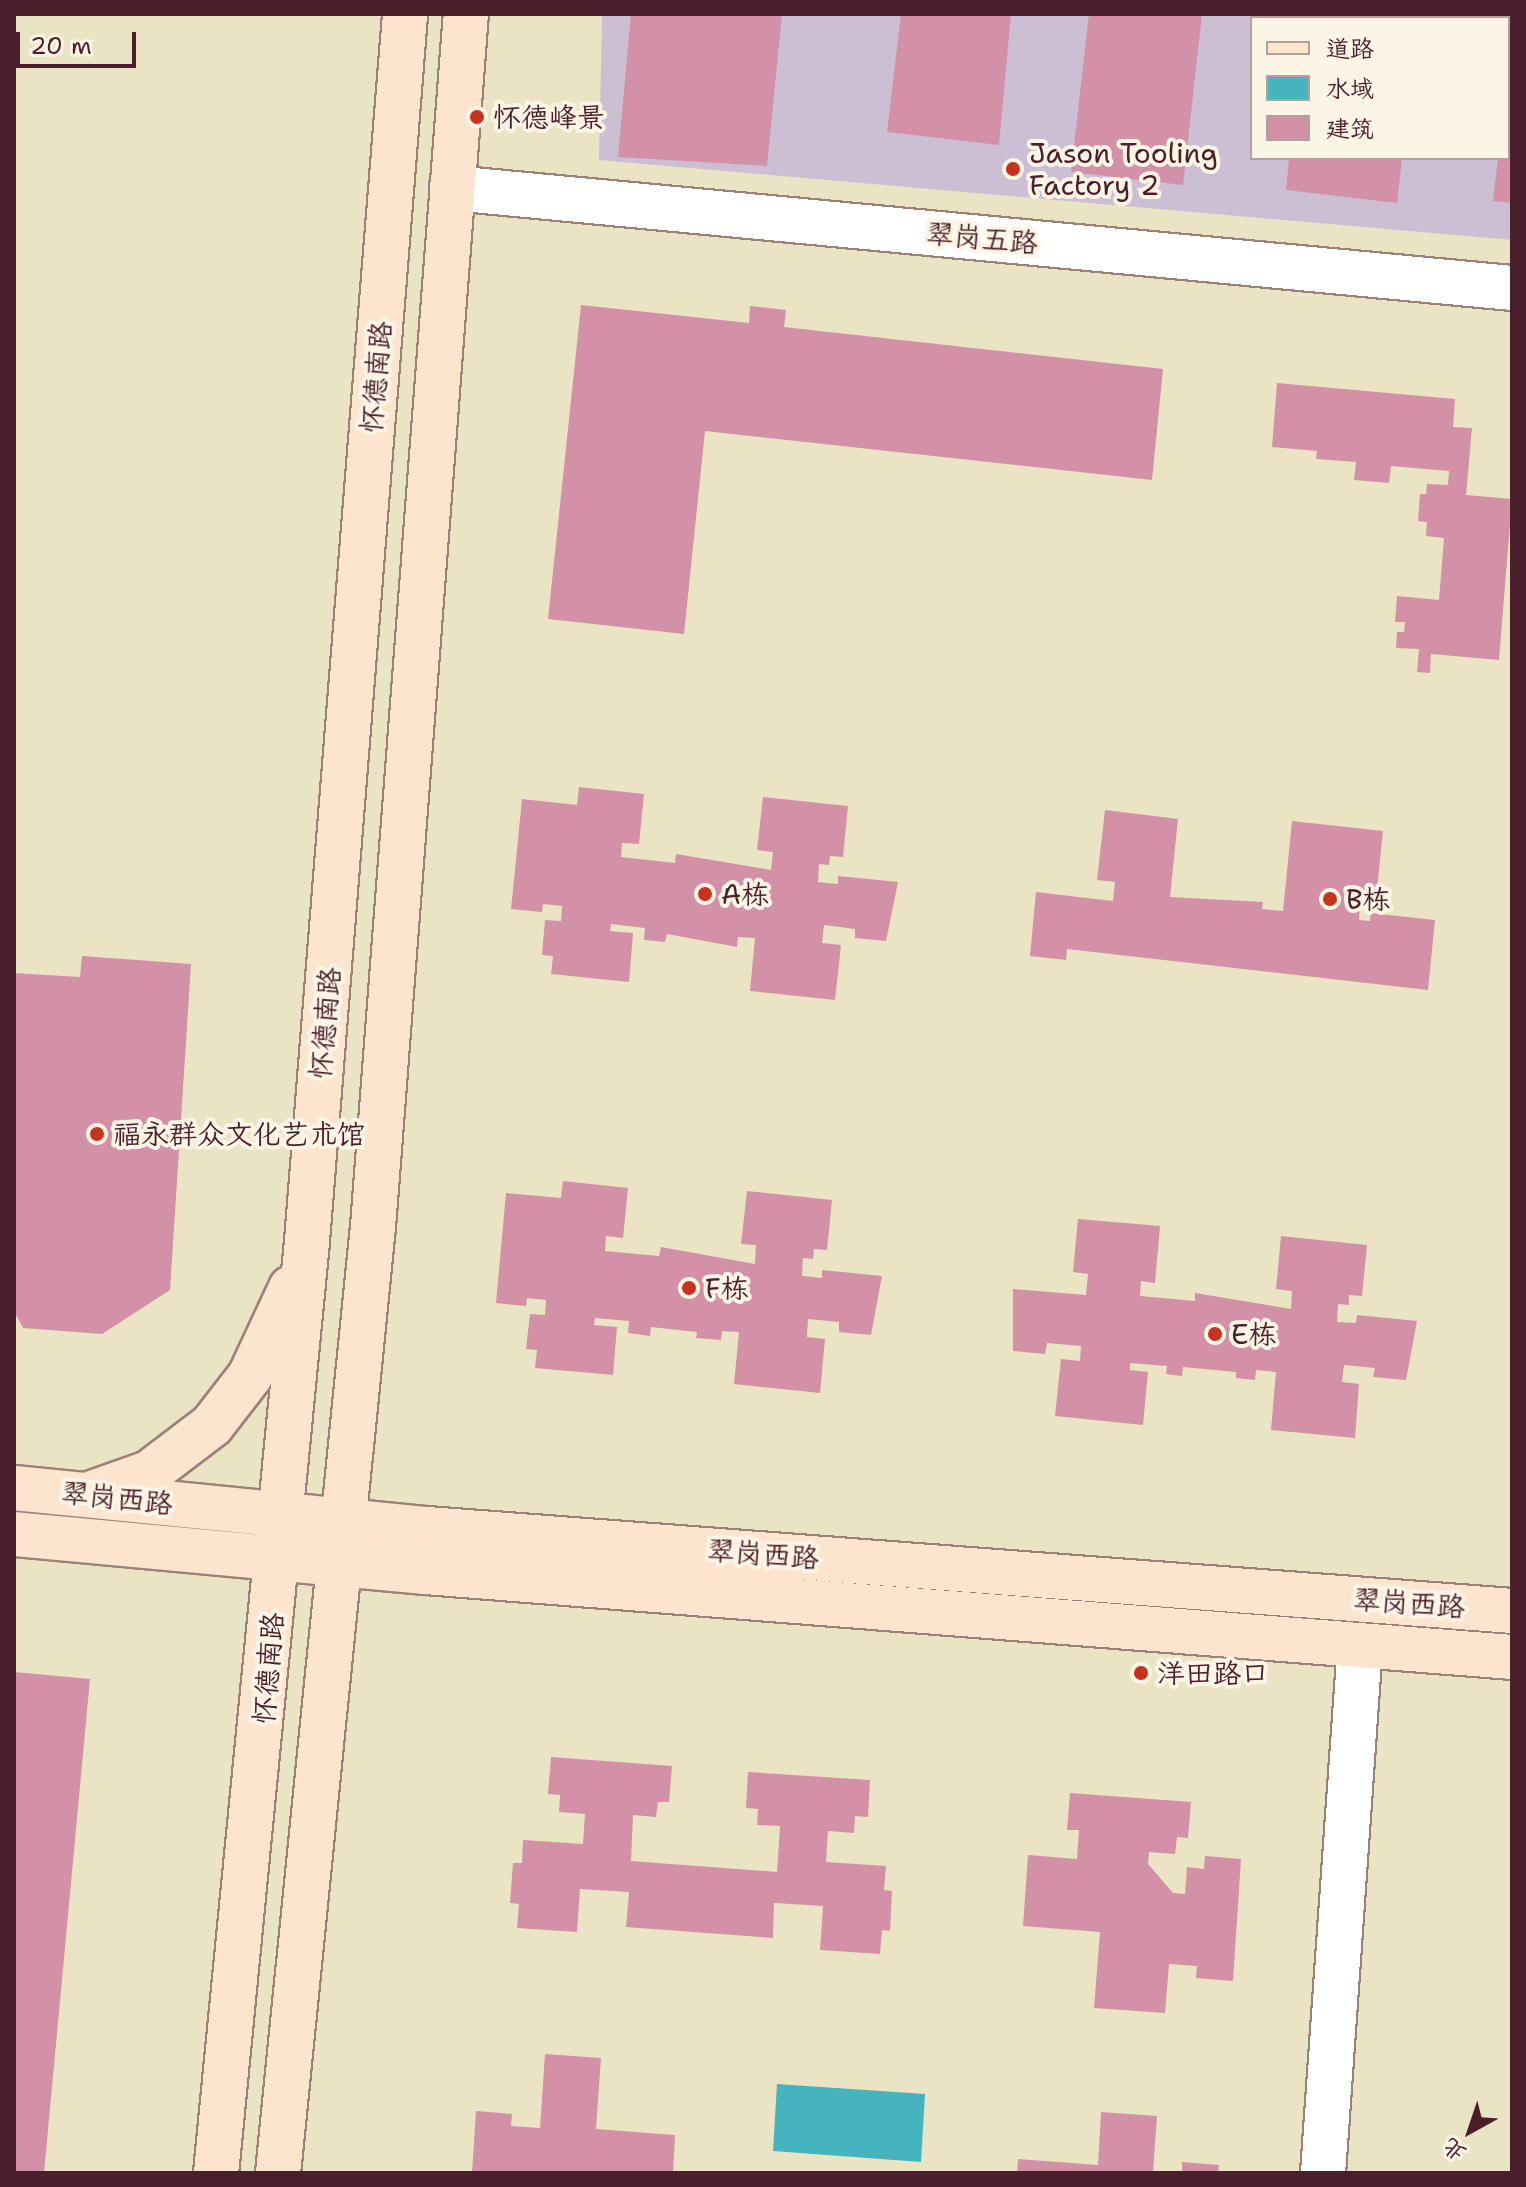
<!DOCTYPE html>
<html>
<head>
<meta charset="utf-8">
<style>
	body { margin:0 }
	#map { position:relative; width:1526px; height:2187px; overflow:hidden; background:#eae4c4; font-family:"Shantell Sans","LXGW WenKai TC",sans-serif }
	div>[style] { position:absolute }
	.industrial>* { inset:0; background:#ccbfd4 }
	.water>* { inset:0; background:#45b4bf }
	.building>* { inset:0; background:#d291a7 }
	.roads { filter:drop-shadow(2px 0 #9a8278) drop-shadow(-2px 0 #9a8278) drop-shadow(0 2px #9a8278) drop-shadow(0 -2px #9a8278) }
	.minor>* { height:44px; margin:-22px; padding:0 22px; transform-origin:22px; border-radius:22px; background:#fff }
	.secondary>* { height:44px; margin:-22px; padding:0 22px; transform-origin:22px; border-radius:22px; background:#fbe5cf }
	.dots>* { width:22px; height:22px; translate:-50% -50%; box-sizing:border-box; border:4px solid #fcf5e5; border-radius:50% }
	span { translate:-50% -50%; white-space:nowrap; text-align:center; line-height:1.15; -webkit-text-stroke:8px #fcf5e5; paint-order:stroke }
	.poi-label { font-size:28px; color:#4a1f2b }
	.left { translate:0 -50%; text-align:left }
	.street-label { font-size:28px; color:#4a1f2b }
	.frame { position:absolute; inset:0; border:16px solid #4a1f2b; pointer-events:none }
	.legend { position:absolute; left:1250px; top:16px; width:260px; height:144px; box-sizing:border-box; background:#fcf5e5; border:2px solid #b59f9b; margin:0; padding:10px 14px; list-style:none; font-size:24px; color:#4a1f2b }
	.legend li { display:flex; align-items:center; gap:16px; height:40px }
	.legend b { width:40px; border:2px solid #b59f9b }
	.north { position:absolute; left:1430px; top:2091px; width:80px; height:80px; -webkit-text-stroke:6px #fcf5e5; paint-order:stroke; rotate:220deg; font-size:22px; font-weight:700; line-height:32px; text-align:center; color:#4a1f2b }
	.north::after { content:''; display:block; margin:auto; width:28px; height:36px; background:#4a1f2b; clip-path:polygon(50% 0,100% 100%,50% 72%,0 100%) }
	.scale { position:absolute; left:16px; top:32px; width:120px; height:36px; box-sizing:border-box; border:4px solid #4a1f2b; border-top:0; padding-left:10px; font-size:24px; line-height:28px; white-space:nowrap; color:#4a1f2b; -webkit-text-stroke:6px #fcf5e5; paint-order:stroke }
</style>
</head>
<body>
<div id="map">
	<div class="industrial">
		<i style="clip-path:polygon(evenodd,602px 14px,1512px 14px,1512px 240px,599px 160px,602px 14px,1252px 18px,1508px 18px,1508px 158px,1252px 158px,1252px 18px)"></i>
	</div>
	<div class="water">
		<i style="clip-path:polygon(777px 2084px,925px 2094px,921px 2162px,773px 2151px)"></i>
	</div>
	<div class="building">
		<i style="clip-path:polygon(631px 14px,782px 14px,767px 166px,618px 157px)"></i>
		<i style="clip-path:polygon(901px 14px,1011px 14px,999px 145px,887px 132px)"></i>
		<i style="clip-path:polygon(1089px 14px,1202px 14px,1183px 185px,1071px 172px)"></i>
		<i style="clip-path:polygon(1305px 14px,1418px 14px,1305px 18px)"></i>
		<i style="clip-path:polygon(1510px 47px,1512px 47px,1512px 203px,1493px 201px,1498px 158px,1508px 158px)"></i>
		<i style="clip-path:polygon(1289px 158px,1402px 158px,1397px 203px,1286px 190px)"></i>
		<i style="clip-path:polygon(581px 305px,749px 323px,750px 306px,786px 310px,784px 327px,1163px 369px,1152px 480px,705px 431px,684px 634px,548px 619px)"></i>
		<i style="clip-path:polygon(1277px 383px,1455px 399px,1453px 427px,1472px 428px,1466px 495px,1512px 499px,1499px 660px,1431px 654px,1430px 673px,1417px 672px,1419px 649px,1396px 648px,1397px 632px,1404px 632px,1405px 622px,1395px 622px,1397px 596px,1439px 600px,1444px 538px,1426px 536px,1427px 522px,1418px 521px,1420px 494px,1426px 494px,1427px 484px,1448px 485px,1449px 471px,1391px 466px,1389px 483px,1354px 480px,1356px 462px,1316px 459px,1317px 451px,1272px 447px)"></i>
		<i style="clip-path:polygon(579px 787px,644px 794px,639px 844px,622px 843px,621px 857px,675px 863px,676px 854px,771px 870px,773px 852px,757px 850px,763px 797px,848px 806px,843px 857px,830px 856px,829px 865px,819px 864px,818px 882px,838px 884px,838px 876px,898px 882px,886px 941px,855px 938px,855px 929px,824px 925px,822px 943px,841px 945px,835px 1000px,750px 991px,755px 938px,738px 937px,737px 947px,667px 934px,665px 942px,644px 940px,645px 928px,611px 924px,610px 931px,633px 933px,629px 982px,551px 974px,553px 956px,542px 955px,545px 920px,561px 921px,562px 906px,543px 904px,542px 912px,511px 909px,522px 799px,577px 805px)"></i>
		<i style="clip-path:polygon(1105px 810px,1178px 819px,1170px 897px,1263px 902px,1262px 909px,1283px 911px,1292px 821px,1383px 831px,1375px 909px,1360px 907px,1359px 920px,1370px 921px,1371px 913px,1435px 920px,1428px 990px,1067px 949px,1066px 960px,1030px 956px,1036px 892px,1113px 901px,1115px 882px,1097px 880px)"></i>
		<i style="clip-path:polygon(82px 956px,191px 964px,170px 1290px,102px 1334px,23px 1328px,14px 1311px,14px 973px,80px 977px)"></i>
		<i style="clip-path:polygon(563px 1181px,628px 1188px,623px 1238px,606px 1236px,605px 1251px,659px 1256px,661px 1247px,755px 1264px,756px 1245px,741px 1244px,747px 1191px,832px 1200px,827px 1250px,814px 1249px,813px 1259px,803px 1258px,802px 1276px,822px 1278px,822px 1270px,882px 1276px,871px 1335px,839px 1332px,839px 1322px,808px 1319px,807px 1337px,825px 1339px,820px 1393px,734px 1384px,739px 1332px,722px 1331px,721px 1340px,696px 1338px,697px 1332px,651px 1327px,650px 1336px,628px 1333px,629px 1321px,595px 1318px,594px 1325px,617px 1327px,613px 1375px,535px 1368px,537px 1350px,526px 1349px,530px 1314px,545px 1315px,546px 1300px,527px 1298px,526px 1306px,496px 1303px,506px 1193px,561px 1198px)"></i>
		<i style="clip-path:polygon(1078px 1219px,1160px 1226px,1155px 1283px,1141px 1281px,1140px 1296px,1195px 1301px,1195px 1293px,1291px 1309px,1292px 1291px,1276px 1289px,1281px 1236px,1367px 1245px,1362px 1296px,1349px 1295px,1349px 1305px,1338px 1304px,1337px 1322px,1356px 1323px,1357px 1315px,1417px 1321px,1406px 1380px,1373px 1377px,1375px 1368px,1344px 1365px,1342px 1382px,1359px 1384px,1355px 1438px,1271px 1430px,1276px 1372px,1256px 1370px,1255px 1380px,1236px 1378px,1236px 1372px,1183px 1367px,1182px 1376px,1166px 1374px,1167px 1366px,1130px 1363px,1130px 1370px,1148px 1372px,1143px 1425px,1055px 1416px,1061px 1359px,1080px 1361px,1081px 1346px,1047px 1343px,1045px 1354px,1013px 1351px,1013px 1289px,1086px 1295px,1088px 1274px,1073px 1272px)"></i>
		<i style="clip-path:polygon(14px 1672px,90px 1679px,44px 2173px,14px 2173px)"></i>
		<i style="clip-path:polygon(551px 1757px,672px 1766px,669px 1802px,658px 1802px,656px 1817px,633px 1815px,631px 1861px,777px 1872px,780px 1826px,757px 1825px,758px 1809px,746px 1808px,748px 1772px,870px 1780px,868px 1817px,855px 1816px,854px 1833px,828px 1831px,826px 1862px,886px 1866px,884px 1890px,892px 1891px,890px 1931px,882px 1930px,880px 1954px,820px 1950px,823px 1906px,774px 1903px,773px 1938px,626px 1927px,629px 1892px,580px 1889px,577px 1932px,517px 1928px,519px 1904px,510px 1903px,513px 1863px,522px 1863px,523px 1840px,583px 1844px,585px 1814px,559px 1812px,560px 1795px,548px 1794px)"></i>
		<i style="clip-path:polygon(1070px 1793px,1191px 1802px,1188px 1838px,1177px 1837px,1175px 1854px,1149px 1852px,1148px 1864px,1173px 1893px,1185px 1894px,1187px 1867px,1204px 1869px,1205px 1856px,1241px 1859px,1233px 1981px,1196px 1978px,1197px 1966px,1169px 1964px,1165px 2013px,1094px 2008px,1100px 1932px,1023px 1926px,1028px 1855px,1077px 1859px,1079px 1830px,1067px 1830px)"></i>
		<i style="clip-path:polygon(545px 2054px,601px 2058px,596px 2129px,675px 2135px,673px 2173px,472px 2173px,476px 2111px,512px 2114px,511px 2126px,540px 2128px)"></i>
		<i style="clip-path:polygon(1101px 2112px,1157px 2116px,1153px 2173px,1017px 2173px,1018px 2159px,1098px 2165px)"></i>
		<i style="clip-path:polygon(1182px 2162px,1219px 2165px,1218px 2173px,1182px 2173px)"></i>
	</div>
	<div class="roads">
		<div class="minor">
			<i style="left:452px;top:188px;width:1065px;rotate:5.39deg"></i>
			<i style="left:1323px;top:2173px;width:529px;rotate:-85.99deg"></i>
		</div>
		<div class="secondary">
			<i style="left:14px;top:1488px;width:415px;rotate:5.7deg"></i>
			<i style="left:427px;top:1529px;width:1088px;rotate:4.32deg"></i>
			<i style="left:95px;top:1492px;width:57px;rotate:-19.4deg"></i>
			<i style="left:149px;top:1473px;width:79px;rotate:-37.3deg"></i>
			<i style="left:212px;top:1425px;width:62px;rotate:-52.2deg"></i>
			<i style="left:250px;top:1376px;width:97px;rotate:-65deg"></i>
			<i style="left:14px;top:1534px;width:413px;rotate:5.3deg"></i>
			<i style="left:425px;top:1572px;width:1090px;rotate:4.47deg"></i>
			<i style="left:216px;top:2173px;width:936px;rotate:-84.42deg"></i>
			<i style="left:307px;top:1241px;width:1231px;rotate:-85.43deg"></i>
			<i style="left:278px;top:2173px;width:951px;rotate:-84.27deg"></i>
			<i style="left:373px;top:1227px;width:1217px;rotate:-85.62deg"></i>
		</div>
	</div>
	<div class="dots">
		<i style="left:477px;top:117px;background:#c8321e"></i>
		<i style="left:1013px;top:169px;background:#c8321e"></i>
		<i style="left:705px;top:894px;background:#c8321e"></i>
		<i style="left:1330px;top:899px;background:#c8321e"></i>
		<i style="left:97px;top:1134px;background:#c8321e"></i>
		<i style="left:689px;top:1288px;background:#c8321e"></i>
		<i style="left:1215px;top:1334px;background:#c8321e"></i>
		<i style="left:1141px;top:1673px;background:#c8321e"></i>
	</div>
	<div class="poi-label">
		<span class="left" style="left:493px;top:117px">怀德峰景</span>
		<span class="left" style="left:1029px;top:169px">Jason Tooling<br>Factory 2</span>
		<span class="left" style="left:721px;top:894px">A栋</span>
		<span class="left" style="left:1346px;top:899px">B栋</span>
		<span class="left" style="left:113px;top:1134px">福永群众文化艺术馆</span>
		<span class="left" style="left:705px;top:1288px">F栋</span>
		<span class="left" style="left:1231px;top:1334px">E栋</span>
		<span class="left" style="left:1157px;top:1673px">洋田路口</span>
	</div>
	<div class="street-label">
		<span style="left:982px;top:238px;rotate:5deg">翠岗五路</span>
		<span style="left:376px;top:377px;rotate:-85deg">怀德南路</span>
		<span style="left:325px;top:1023px;rotate:-85deg">怀德南路</span>
		<span style="left:117px;top:1498px;rotate:6deg">翠岗西路</span>
		<span style="left:763px;top:1554px;rotate:4deg">翠岗西路</span>
		<span style="left:1409px;top:1603px;rotate:4deg">翠岗西路</span>
		<span style="left:268px;top:1668px;rotate:-85deg">怀德南路</span>
	</div>
	<div class="frame"></div>
	<ul class="legend">
	<li><b style="height:10px;background:#fbe5cf"></b>道路</li>
	<li><b style="height:22px;background:#45b4bf"></b>水域</li>
	<li><b style="height:22px;background:#d291a7"></b>建筑</li>
	</ul>
	<div class="north">北</div>
	<div class="scale">20 m</div>
</div>
</body>
</html>
